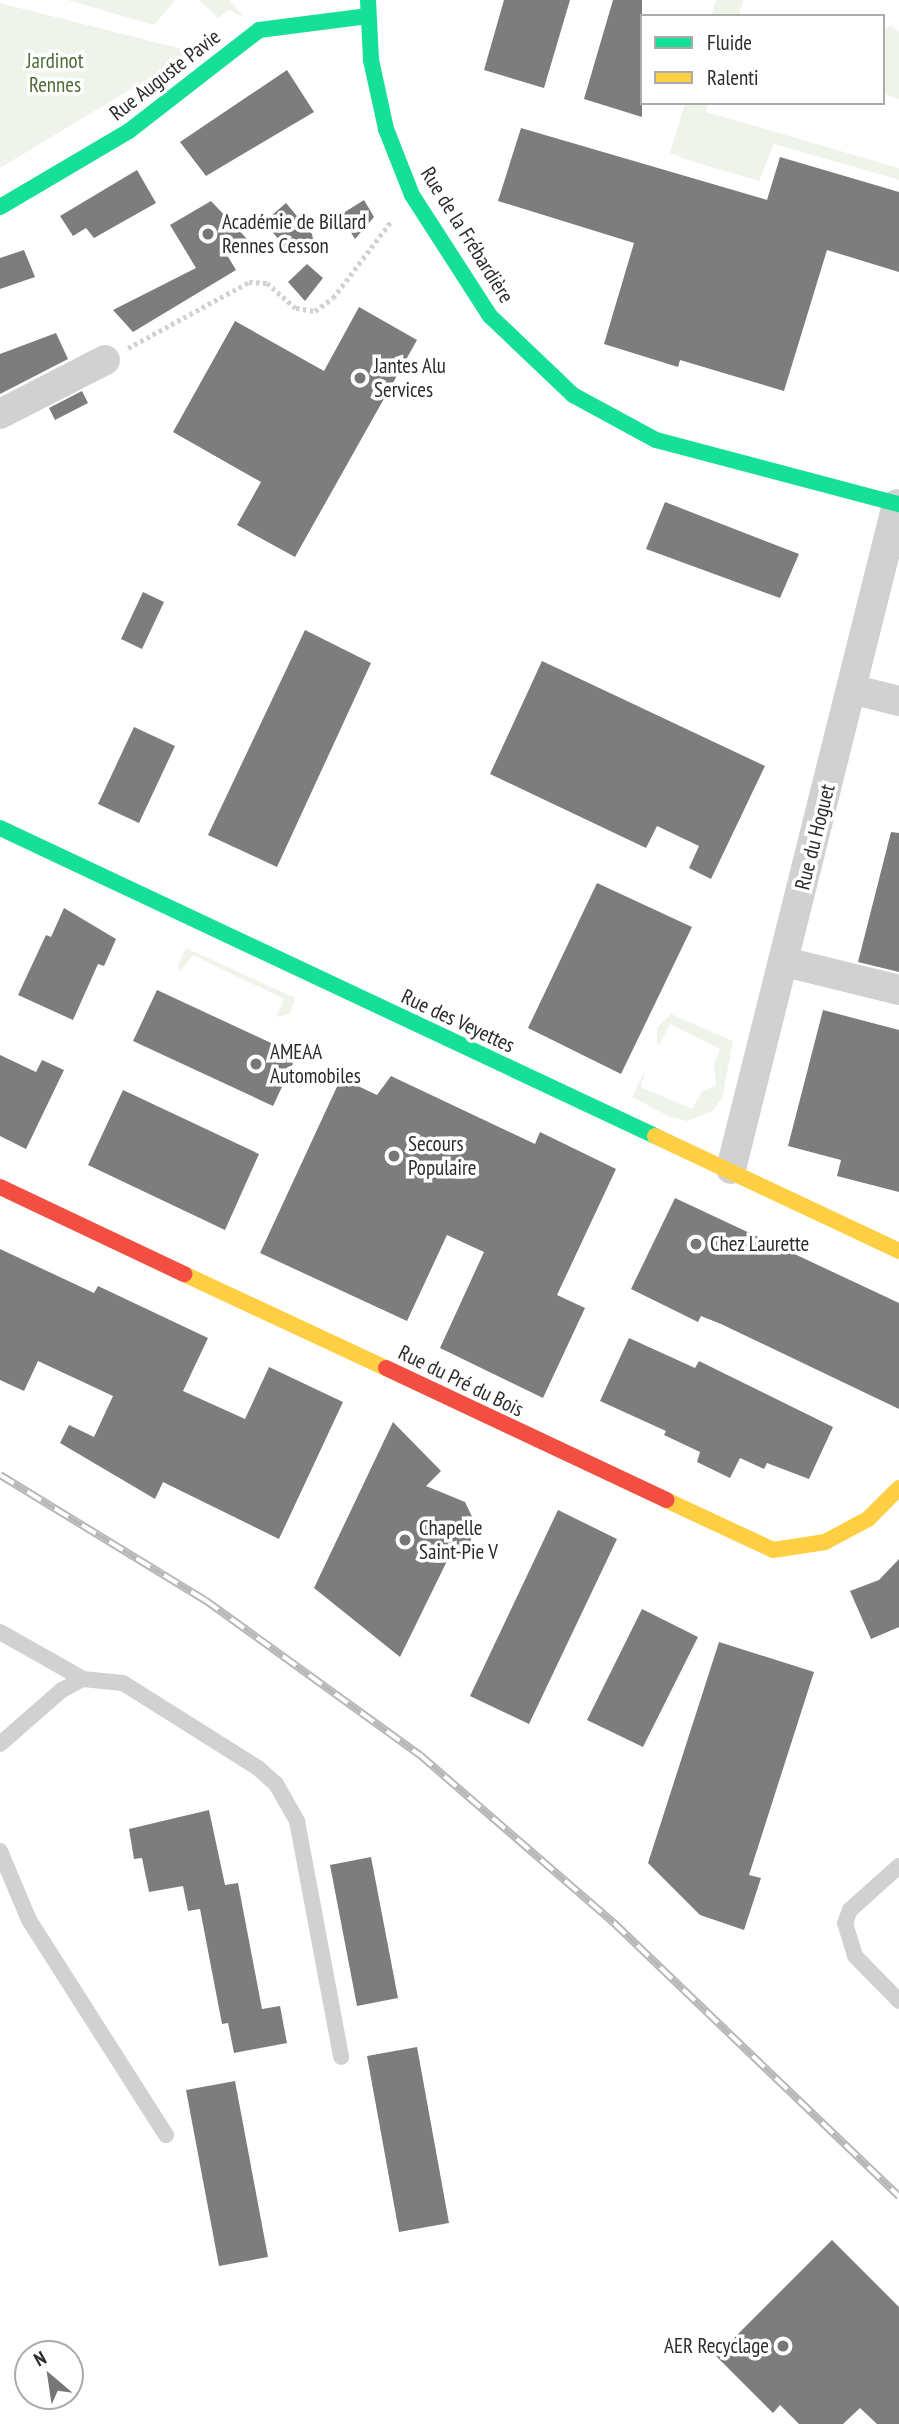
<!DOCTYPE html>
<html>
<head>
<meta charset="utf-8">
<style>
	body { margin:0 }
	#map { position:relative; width:899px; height:2424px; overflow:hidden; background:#fff; font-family:"PT Sans Narrow",sans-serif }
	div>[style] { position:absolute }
	.green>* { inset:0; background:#eff4ea }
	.building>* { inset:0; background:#7d7d7d }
	.path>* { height:4.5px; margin-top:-2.25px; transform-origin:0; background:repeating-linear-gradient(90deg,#d1d1d1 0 3.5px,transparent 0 7px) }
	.lane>* { height:16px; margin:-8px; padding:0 8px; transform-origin:8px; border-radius:8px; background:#d1d1d1 }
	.street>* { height:30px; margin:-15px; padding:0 15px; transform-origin:15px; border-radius:15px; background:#d1d1d1 }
	.fast>* { height:16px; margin:-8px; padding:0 8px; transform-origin:8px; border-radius:8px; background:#16e098 }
	.slow>* { height:16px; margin:-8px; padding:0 8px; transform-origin:8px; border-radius:8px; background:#ffcf43 }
	.jam>* { height:16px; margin:-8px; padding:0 8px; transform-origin:8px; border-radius:8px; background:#f24e42 }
	.rail>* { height:8px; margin-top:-4px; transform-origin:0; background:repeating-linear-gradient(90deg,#fff 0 16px,#b8b8b8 0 32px); box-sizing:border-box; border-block:2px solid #b8b8b8 }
	.dots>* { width:19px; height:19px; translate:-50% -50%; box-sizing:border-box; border:4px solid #fff; border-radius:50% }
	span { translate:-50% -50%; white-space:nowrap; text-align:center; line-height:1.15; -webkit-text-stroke:7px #fff; paint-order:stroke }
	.park-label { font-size:21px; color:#4e6a37 }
	.street-label { font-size:21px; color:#2c2c2c }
	.poi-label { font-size:21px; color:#2c2c2c }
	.left { translate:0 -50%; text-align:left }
	.right { translate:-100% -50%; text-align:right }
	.legend { position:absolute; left:640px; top:14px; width:245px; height:91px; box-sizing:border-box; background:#fff; border:2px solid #ababab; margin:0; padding:9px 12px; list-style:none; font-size:21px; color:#2c2c2c }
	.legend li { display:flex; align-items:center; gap:14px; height:35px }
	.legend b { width:35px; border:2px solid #ababab }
	.north { position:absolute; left:14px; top:2340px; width:70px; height:70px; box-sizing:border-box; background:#fff; border:2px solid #ababab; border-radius:50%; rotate:331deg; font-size:19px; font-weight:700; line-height:28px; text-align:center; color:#2c2c2c }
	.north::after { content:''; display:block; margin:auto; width:24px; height:32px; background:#767676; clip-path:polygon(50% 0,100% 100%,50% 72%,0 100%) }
</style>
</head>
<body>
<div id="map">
	<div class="green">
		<i style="clip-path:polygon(68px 0,175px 0,154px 25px)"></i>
		<i style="clip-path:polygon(199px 0,230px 0,243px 17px,229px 10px,218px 18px)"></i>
		<i style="clip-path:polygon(716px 0,743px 0,739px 16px,711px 16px)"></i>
		<i style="clip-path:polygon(0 3px,190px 51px,191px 53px,0 168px)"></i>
		<i style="clip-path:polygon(892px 25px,899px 32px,899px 99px,883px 94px,883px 30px)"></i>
		<i style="clip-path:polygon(685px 103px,708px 103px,706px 112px,899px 168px,899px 180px,774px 144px,759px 181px,688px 160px,670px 153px)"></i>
		<i style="clip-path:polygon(186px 948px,295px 998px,290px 1014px,276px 1017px,284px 999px,193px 955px,180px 972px,178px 965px)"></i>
		<i style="clip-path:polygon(671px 1014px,733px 1041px,722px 1099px,712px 1111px,687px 1121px,670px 1117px,632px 1097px,646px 1069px,641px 1087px,692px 1109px,702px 1092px,716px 1085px,714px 1064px,720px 1049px,670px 1024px,660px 1045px,657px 1043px,657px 1028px)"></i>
	</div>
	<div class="building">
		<i style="clip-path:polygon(504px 0,570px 0,544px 88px,484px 70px)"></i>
		<i style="clip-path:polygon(613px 0,642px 0,642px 117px,584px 99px)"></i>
		<i style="clip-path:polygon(287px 70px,314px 112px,206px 176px,180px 142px)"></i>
		<i style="clip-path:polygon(521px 128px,767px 200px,780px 157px,899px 192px,899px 272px,827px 250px,784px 391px,680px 360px,678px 367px,604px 344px,634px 243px,498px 201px)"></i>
		<i style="clip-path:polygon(137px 170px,156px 203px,94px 238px,86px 228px,73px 236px,60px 216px)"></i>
		<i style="clip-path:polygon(364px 200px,374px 217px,355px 239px,340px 215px)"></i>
		<i style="clip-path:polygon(211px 201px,249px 241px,227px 255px,236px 270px,133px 332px,113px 310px,196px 268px,170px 225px)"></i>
		<i style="clip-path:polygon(286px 203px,312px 234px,314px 244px,304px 252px,277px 246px,280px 241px,264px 222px)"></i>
		<i style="clip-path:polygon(24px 250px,35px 277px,0 289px,0 258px)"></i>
		<i style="clip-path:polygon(307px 264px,323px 278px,305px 301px,288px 282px)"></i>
		<i style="clip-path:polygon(359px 307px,417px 340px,295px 557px,237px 525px,261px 482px,173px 432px,235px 321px,324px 371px)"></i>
		<i style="clip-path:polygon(56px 333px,68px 359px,0 394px,0 354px)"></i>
		<i style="clip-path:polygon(82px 391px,88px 403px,55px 420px,49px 408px)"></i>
		<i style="clip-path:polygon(665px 502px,799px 554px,780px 598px,646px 549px)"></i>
		<i style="clip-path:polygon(143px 592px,164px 602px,142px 649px,121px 639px)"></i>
		<i style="clip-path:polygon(305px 630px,371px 663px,277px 867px,208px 835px)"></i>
		<i style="clip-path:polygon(542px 661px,765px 766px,711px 879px,689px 868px,699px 846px,657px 826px,646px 848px,490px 774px)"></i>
		<i style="clip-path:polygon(134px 727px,175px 746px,139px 823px,98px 804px)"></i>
		<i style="clip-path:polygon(891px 832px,899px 833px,899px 972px,858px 962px)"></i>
		<i style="clip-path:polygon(597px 883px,692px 927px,621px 1074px,528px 1028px)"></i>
		<i style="clip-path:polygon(64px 908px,116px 939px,104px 966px,98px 964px,73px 1020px,18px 995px,46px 935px,51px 937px)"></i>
		<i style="clip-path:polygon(157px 990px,297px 1055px,273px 1106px,133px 1041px)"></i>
		<i style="clip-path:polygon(823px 1010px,899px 1030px,899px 1192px,837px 1176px,841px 1160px,788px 1146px)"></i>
		<i style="clip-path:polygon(0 1055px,36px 1072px,42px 1060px,64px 1070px,26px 1149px,0 1136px)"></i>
		<i style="clip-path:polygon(391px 1076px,535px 1144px,540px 1132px,616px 1169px,557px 1295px,585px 1308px,543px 1398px,440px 1348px,484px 1252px,447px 1235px,407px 1321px,260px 1253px,341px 1078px,377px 1095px)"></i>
		<i style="clip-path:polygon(123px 1090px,259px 1154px,225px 1230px,88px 1165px)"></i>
		<i style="clip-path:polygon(675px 1198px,899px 1303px,899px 1409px,721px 1324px,701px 1316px,698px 1322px,631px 1289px)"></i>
		<i style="clip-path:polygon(0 1249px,94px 1293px,98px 1286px,208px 1338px,183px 1391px,245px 1419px,269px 1367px,343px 1402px,279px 1539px,163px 1482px,155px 1499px,60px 1443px,69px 1425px,94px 1437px,113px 1396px,38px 1361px,24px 1391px,0 1380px)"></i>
		<i style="clip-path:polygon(629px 1338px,695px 1368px,699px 1361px,833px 1427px,809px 1479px,767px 1463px,764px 1469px,740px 1458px,730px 1478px,697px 1462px,700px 1452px,664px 1435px,666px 1431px,600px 1401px)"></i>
		<i style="clip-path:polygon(393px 1422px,441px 1471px,426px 1486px,465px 1502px,476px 1525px,467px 1551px,447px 1561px,400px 1657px,314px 1588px)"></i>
		<i style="clip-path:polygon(558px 1510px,617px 1539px,529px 1724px,470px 1696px)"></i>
		<i style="clip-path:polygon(899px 1559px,899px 1627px,871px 1639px,850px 1591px,879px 1580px)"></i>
		<i style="clip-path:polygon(642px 1609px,698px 1637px,643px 1747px,587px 1720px)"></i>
		<i style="clip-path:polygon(719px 1642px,814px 1672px,749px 1875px,761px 1878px,744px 1930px,700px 1915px,648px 1863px)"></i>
		<i style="clip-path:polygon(209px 1810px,225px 1885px,238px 1883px,262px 2009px,280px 2006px,287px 2043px,234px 2053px,228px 2023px,222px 2024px,200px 1909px,188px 1911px,183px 1886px,149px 1892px,142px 1858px,134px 1859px,129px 1829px)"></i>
		<i style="clip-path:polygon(371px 1857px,398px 1998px,357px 2006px,330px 1865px)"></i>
		<i style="clip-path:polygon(417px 2047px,449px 2223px,399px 2232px,367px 2056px)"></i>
		<i style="clip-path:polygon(235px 2081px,268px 2257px,219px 2266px,186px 2090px)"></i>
		<i style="clip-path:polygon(832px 2240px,899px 2307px,899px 2424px,877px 2424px,860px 2408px,843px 2424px,799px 2424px,780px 2405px,773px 2413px,716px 2356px)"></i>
	</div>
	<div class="path">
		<i style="left:128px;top:348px;width:138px;rotate:-28.6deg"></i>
		<i style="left:249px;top:282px;width:18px;rotate:3deg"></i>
		<i style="left:267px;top:283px;width:38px;rotate:41deg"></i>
		<i style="left:296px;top:308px;width:19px;rotate:9deg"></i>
		<i style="left:315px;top:311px;width:22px;rotate:-36deg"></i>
		<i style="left:333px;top:298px;width:98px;rotate:-52.9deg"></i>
	</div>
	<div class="lane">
		<i style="left:0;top:1632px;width:95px;rotate:29.5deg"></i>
		<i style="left:83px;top:1679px;width:40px;rotate:5.7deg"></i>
		<i style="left:123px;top:1683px;width:160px;rotate:32.2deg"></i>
		<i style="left:258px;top:1768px;width:24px;rotate:42deg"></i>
		<i style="left:276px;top:1784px;width:43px;rotate:60.4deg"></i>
		<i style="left:297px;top:1821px;width:240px;rotate:79.4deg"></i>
		<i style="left:0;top:1744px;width:82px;rotate:-41.1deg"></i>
		<i style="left:62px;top:1690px;width:24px;rotate:-28deg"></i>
		<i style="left:0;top:1851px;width:75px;rotate:67.2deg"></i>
		<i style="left:29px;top:1920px;width:255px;rotate:57.5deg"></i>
		<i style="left:899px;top:1866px;width:66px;rotate:138.1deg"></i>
		<i style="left:850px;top:1910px;width:14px;rotate:111deg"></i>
		<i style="left:845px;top:1923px;width:34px;rotate:73deg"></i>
		<i style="left:855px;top:1956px;width:63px;rotate:45.6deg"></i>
	</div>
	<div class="street">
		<i style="left:0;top:414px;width:118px;rotate:-27.2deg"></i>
		<i style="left:851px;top:689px;width:49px;rotate:14deg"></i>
		<i style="left:785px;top:962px;width:117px;rotate:13.8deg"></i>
		<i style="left:731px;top:1169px;width:685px;rotate:-75.98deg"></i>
	</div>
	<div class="fast">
		<i style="left:368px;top:0;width:60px;rotate:87.1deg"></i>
		<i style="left:371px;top:60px;width:71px;rotate:77.7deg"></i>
		<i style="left:386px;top:129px;width:71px;rotate:68.5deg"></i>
		<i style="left:412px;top:195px;width:144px;rotate:57.2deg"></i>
		<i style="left:490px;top:316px;width:115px;rotate:43.6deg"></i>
		<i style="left:573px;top:395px;width:94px;rotate:28.5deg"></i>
		<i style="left:656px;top:440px;width:251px;rotate:14.8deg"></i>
		<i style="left:0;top:207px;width:150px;rotate:-30.5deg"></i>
		<i style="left:129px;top:131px;width:165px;rotate:-37.8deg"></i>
		<i style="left:259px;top:30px;width:110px;rotate:-7.3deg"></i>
		<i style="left:0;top:828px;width:724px;rotate:25.18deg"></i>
	</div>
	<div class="slow">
		<i style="left:655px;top:1136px;width:270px;rotate:25.2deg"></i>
		<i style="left:184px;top:1274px;width:223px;rotate:25deg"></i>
		<i style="left:666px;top:1500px;width:118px;rotate:25deg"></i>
		<i style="left:773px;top:1550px;width:53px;rotate:-8.7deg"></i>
		<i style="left:825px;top:1542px;width:49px;rotate:-28.1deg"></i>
		<i style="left:868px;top:1519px;width:44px;rotate:-45deg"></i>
	</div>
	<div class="jam">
		<i style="left:0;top:1187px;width:204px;rotate:25.3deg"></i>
		<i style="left:386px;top:1368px;width:310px;rotate:25.2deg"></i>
	</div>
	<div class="rail">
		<i style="left:0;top:1475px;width:240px;rotate:31.4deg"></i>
		<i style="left:205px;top:1600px;width:265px;rotate:35.8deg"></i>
		<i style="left:420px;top:1755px;width:257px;rotate:40.9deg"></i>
		<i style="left:614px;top:1923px;width:395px;rotate:43.8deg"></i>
	</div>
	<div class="dots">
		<i style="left:208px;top:234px;background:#767676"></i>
		<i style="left:360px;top:378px;background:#767676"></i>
		<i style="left:256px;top:1064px;background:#767676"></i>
		<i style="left:394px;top:1156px;background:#767676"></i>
		<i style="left:696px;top:1244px;background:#767676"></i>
		<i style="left:405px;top:1540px;background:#767676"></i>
		<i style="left:783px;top:2346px;background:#767676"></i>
	</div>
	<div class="park-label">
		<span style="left:55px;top:73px">Jardinot<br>Rennes</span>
	</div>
	<div class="street-label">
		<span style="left:165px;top:75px;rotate:-38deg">Rue Auguste Pavie</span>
		<span style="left:467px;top:235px;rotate:58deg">Rue de la Frébardière</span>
		<span style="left:815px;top:837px;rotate:-76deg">Rue du Hoguet</span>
		<span style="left:458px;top:1021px;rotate:25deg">Rue des Veyettes</span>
		<span style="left:461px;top:1381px;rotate:26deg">Rue du Pré du Bois</span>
	</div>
	<div class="poi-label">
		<span class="left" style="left:222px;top:234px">Académie de Billard<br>Rennes Cesson</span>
		<span class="left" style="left:374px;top:378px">Jantes Alu<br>Services</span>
		<span class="left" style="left:270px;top:1064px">AMEAA<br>Automobiles</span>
		<span class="left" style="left:408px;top:1156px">Secours<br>Populaire</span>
		<span class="left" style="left:710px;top:1244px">Chez Laurette</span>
		<span class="left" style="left:419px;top:1540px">Chapelle<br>Saint-Pie V</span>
		<span class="right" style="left:769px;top:2346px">AER Recyclage</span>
	</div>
	<ul class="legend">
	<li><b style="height:9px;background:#16e098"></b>Fluide</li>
	<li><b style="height:9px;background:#ffcf43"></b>Ralenti</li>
	</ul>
	<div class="north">N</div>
</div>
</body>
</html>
